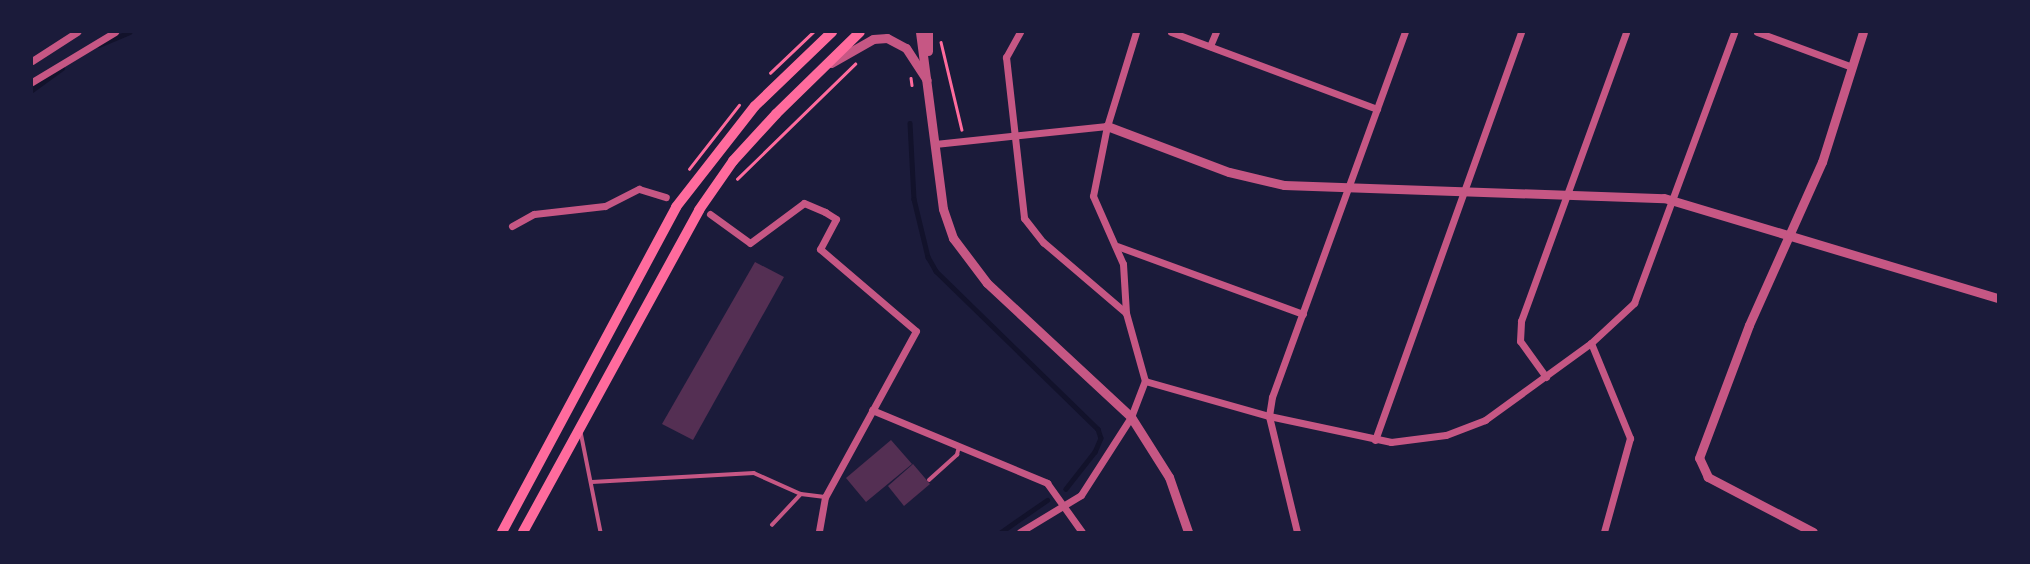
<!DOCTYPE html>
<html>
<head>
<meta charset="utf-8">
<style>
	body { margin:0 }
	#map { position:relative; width:2030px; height:564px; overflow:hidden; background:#1b1b3a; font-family:Poppins,sans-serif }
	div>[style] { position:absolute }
	.stream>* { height:4.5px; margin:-2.25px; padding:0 2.25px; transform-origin:2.25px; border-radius:2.25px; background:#12122b }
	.building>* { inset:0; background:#542f53 }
	.path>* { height:2.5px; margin:-1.25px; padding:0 1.25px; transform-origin:1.25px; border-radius:1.25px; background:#ff6b9d }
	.service>* { height:3.5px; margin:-1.75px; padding:0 1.75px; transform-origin:1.75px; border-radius:1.75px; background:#c65784 }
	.minor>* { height:7px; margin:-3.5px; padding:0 3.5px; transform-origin:3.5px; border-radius:3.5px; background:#c65784 }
	.tertiary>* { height:9px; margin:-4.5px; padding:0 4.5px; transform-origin:4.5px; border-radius:4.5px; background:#c65784 }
	.secondary>* { height:10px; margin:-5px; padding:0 5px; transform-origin:5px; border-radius:5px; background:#ff6b9d }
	span { translate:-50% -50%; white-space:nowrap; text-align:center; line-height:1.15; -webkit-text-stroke:5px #1b1b3a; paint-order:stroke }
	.frame { position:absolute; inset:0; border:33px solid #1b1b3a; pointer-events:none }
</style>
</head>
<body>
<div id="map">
	<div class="stream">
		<i style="left:99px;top:45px;width:33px;rotate:-23deg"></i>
		<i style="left:32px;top:90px;width:37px;rotate:-36deg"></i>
		<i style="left:910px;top:123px;width:76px;rotate:87deg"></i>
		<i style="left:914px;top:199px;width:60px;rotate:76.4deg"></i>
		<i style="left:928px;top:257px;width:16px;rotate:60deg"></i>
		<i style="left:936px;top:271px;width:226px;rotate:44.3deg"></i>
		<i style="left:1098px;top:429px;width:9px;rotate:72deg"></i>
		<i style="left:1101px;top:438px;width:15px;rotate:113deg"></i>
		<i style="left:1095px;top:452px;width:47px;rotate:128.1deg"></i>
		<i style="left:1001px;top:532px;width:56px;rotate:-34.8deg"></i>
	</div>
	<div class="building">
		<i style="clip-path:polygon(755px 262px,784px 277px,693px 440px,662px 424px)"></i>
		<i style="clip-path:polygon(891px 440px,912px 464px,866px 502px,846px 478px)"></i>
		<i style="clip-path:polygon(913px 464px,930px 484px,904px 506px,888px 486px)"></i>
	</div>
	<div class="path">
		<i style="left:941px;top:42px;width:90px;rotate:76.6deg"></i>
		<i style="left:770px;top:73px;width:59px;rotate:-43.6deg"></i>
		<i style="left:911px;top:78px;width:7px;rotate:82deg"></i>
		<i style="left:689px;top:169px;width:81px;rotate:-52deg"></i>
		<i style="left:737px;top:179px;width:165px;rotate:-44.3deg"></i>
	</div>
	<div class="service">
		<i style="left:581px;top:432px;width:102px;rotate:78.7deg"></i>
		<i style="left:929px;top:480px;width:38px;rotate:-42deg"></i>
		<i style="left:957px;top:455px;width:9px;rotate:-77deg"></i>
		<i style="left:592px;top:482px;width:162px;rotate:-3.2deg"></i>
		<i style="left:754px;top:473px;width:51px;rotate:24.1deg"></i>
		<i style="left:801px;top:494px;width:24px;rotate:7deg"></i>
		<i style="left:772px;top:525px;width:42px;rotate:-46.9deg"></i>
	</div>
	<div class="minor">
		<i style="left:1020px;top:32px;width:29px;rotate:119deg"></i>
		<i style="left:1006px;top:57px;width:162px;rotate:83.6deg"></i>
		<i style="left:1024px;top:218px;width:31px;rotate:52deg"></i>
		<i style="left:1043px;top:242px;width:109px;rotate:40.5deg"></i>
		<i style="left:1136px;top:32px;width:98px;rotate:107.1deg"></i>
		<i style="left:1107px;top:126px;width:71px;rotate:101.3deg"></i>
		<i style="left:1093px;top:196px;width:74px;rotate:66.2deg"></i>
		<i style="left:1123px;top:264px;width:49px;rotate:86.5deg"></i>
		<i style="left:1126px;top:313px;width:71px;rotate:74.4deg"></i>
		<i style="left:1171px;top:32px;width:220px;rotate:20.5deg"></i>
		<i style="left:1757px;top:32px;width:101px;rotate:20.2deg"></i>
		<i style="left:1210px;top:46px;width:15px;rotate:-67deg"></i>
		<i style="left:32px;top:61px;width:54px;rotate:-32.8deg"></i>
		<i style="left:32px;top:82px;width:97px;rotate:-31.1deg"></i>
		<i style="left:935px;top:144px;width:173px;rotate:-6deg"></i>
		<i style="left:710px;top:214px;width:49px;rotate:35.9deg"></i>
		<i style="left:750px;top:243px;width:67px;rotate:-36.5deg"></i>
		<i style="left:804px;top:203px;width:23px;rotate:23deg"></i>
		<i style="left:825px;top:212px;width:13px;rotate:32deg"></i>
		<i style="left:836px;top:219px;width:34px;rotate:118deg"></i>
		<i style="left:820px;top:249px;width:126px;rotate:40.5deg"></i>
		<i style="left:916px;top:331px;width:189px;rotate:118.7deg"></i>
		<i style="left:825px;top:497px;width:36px;rotate:100deg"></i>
		<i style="left:512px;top:226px;width:25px;rotate:-29deg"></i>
		<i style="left:534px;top:214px;width:71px;rotate:-6.4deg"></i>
		<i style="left:605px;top:206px;width:38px;rotate:-27deg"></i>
		<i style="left:639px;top:189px;width:28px;rotate:17deg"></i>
		<i style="left:1117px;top:246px;width:198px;rotate:20.1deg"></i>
		<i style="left:1591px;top:343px;width:103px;rotate:67.7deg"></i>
		<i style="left:1630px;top:438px;width:98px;rotate:105.5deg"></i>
		<i style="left:1546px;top:377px;width:44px;rotate:-125.8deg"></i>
		<i style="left:1520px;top:341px;width:20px;rotate:-87deg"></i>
		<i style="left:1521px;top:321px;width:307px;rotate:-70deg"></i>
		<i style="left:1145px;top:381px;width:129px;rotate:15.8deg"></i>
		<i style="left:1269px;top:416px;width:125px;rotate:12deg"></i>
		<i style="left:1391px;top:442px;width:55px;rotate:-7.3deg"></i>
		<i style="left:1446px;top:435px;width:42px;rotate:-21deg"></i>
		<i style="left:1485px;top:420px;width:131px;rotate:-36deg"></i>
		<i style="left:1591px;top:343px;width:59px;rotate:-42.9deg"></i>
		<i style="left:1634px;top:303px;width:289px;rotate:-69.7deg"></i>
		<i style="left:872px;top:410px;width:190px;rotate:22.6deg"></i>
		<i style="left:1047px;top:483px;width:60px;rotate:54.5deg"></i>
		<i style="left:1375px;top:440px;width:433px;rotate:-70.3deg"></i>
		<i style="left:1020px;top:532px;width:71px;rotate:-31.2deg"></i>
		<i style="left:1081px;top:495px;width:93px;rotate:-57.3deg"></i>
		<i style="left:1131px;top:417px;width:39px;rotate:-69deg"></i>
		<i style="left:1297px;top:532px;width:119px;rotate:-103.6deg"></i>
		<i style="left:1269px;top:416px;width:19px;rotate:-81deg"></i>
		<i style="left:1272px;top:397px;width:388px;rotate:-70deg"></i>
	</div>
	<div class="tertiary">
		<i style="left:920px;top:32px;width:178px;rotate:82.6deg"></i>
		<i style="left:943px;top:209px;width:31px;rotate:71deg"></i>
		<i style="left:953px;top:238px;width:56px;rotate:52.9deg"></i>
		<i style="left:987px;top:283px;width:197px;rotate:42.9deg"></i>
		<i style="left:1131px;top:417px;width:71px;rotate:57.7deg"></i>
		<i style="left:1169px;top:477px;width:58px;rotate:70.9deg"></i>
		<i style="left:928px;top:32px;width:19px;rotate:90deg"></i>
		<i style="left:831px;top:63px;width:48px;rotate:-29.7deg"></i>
		<i style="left:873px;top:39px;width:14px;rotate:-4deg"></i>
		<i style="left:887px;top:38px;width:21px;rotate:28deg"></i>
		<i style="left:906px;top:48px;width:38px;rotate:57deg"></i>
		<i style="left:1107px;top:126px;width:130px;rotate:20.7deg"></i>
		<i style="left:1229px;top:172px;width:57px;rotate:13.3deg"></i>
		<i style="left:1284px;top:185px;width:380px;rotate:2deg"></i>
		<i style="left:1664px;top:198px;width:349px;rotate:16.7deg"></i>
		<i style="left:1813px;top:532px;width:119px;rotate:-152.4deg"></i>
		<i style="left:1708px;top:477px;width:21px;rotate:-115deg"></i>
		<i style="left:1699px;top:458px;width:142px;rotate:-69.4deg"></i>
		<i style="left:1749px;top:325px;width:179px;rotate:-65.9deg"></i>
		<i style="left:1822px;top:162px;width:136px;rotate:-72.5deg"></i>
	</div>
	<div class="secondary">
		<i style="left:502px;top:532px;width:369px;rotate:-61.8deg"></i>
		<i style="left:676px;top:207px;width:128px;rotate:-52deg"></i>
		<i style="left:755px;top:106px;width:107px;rotate:-43.9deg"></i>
		<i style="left:523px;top:532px;width:367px;rotate:-61.3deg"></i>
		<i style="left:699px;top:210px;width:60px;rotate:-55.2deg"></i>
		<i style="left:733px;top:161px;width:64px;rotate:-47.5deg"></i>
		<i style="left:776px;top:114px;width:117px;rotate:-44.3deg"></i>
	</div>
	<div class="frame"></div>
</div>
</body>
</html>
